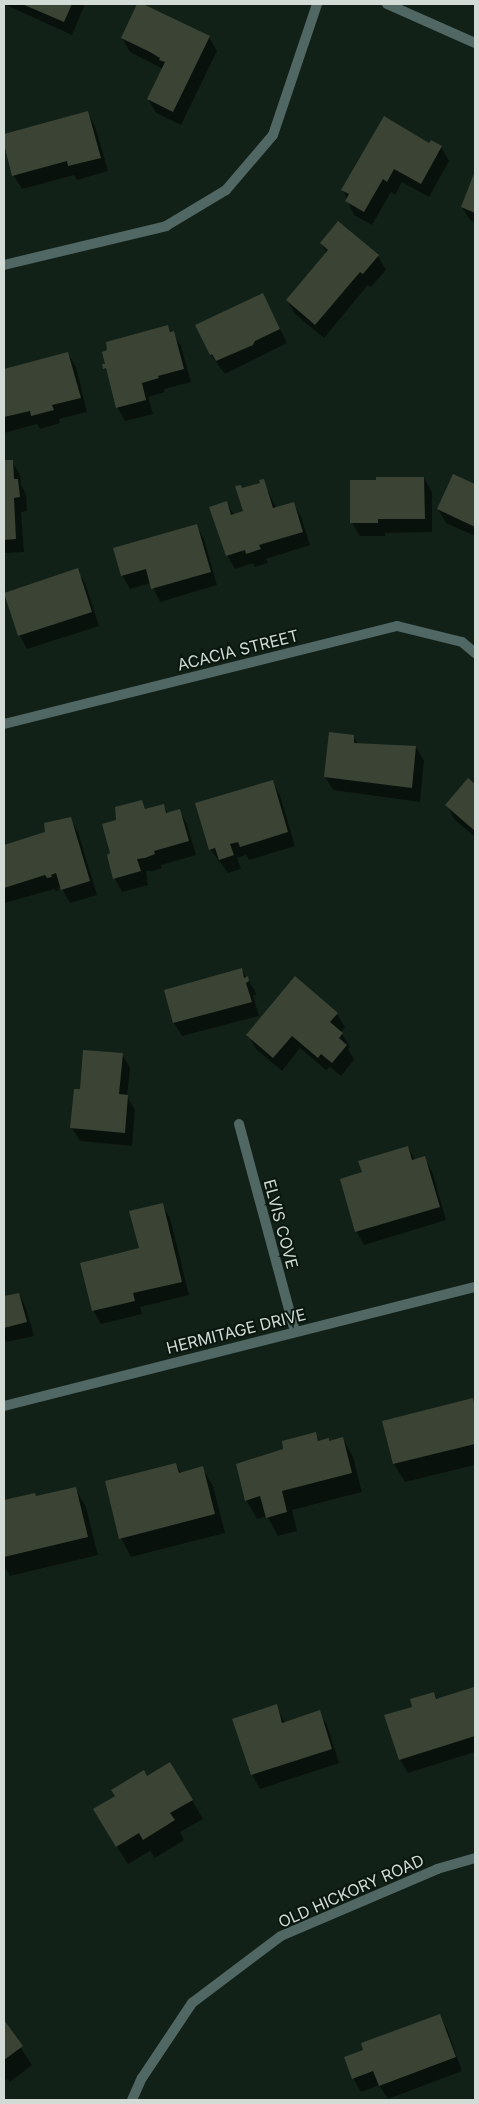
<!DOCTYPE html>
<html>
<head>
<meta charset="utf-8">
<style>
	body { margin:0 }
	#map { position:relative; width:479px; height:2104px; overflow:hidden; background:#122118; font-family:Inter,sans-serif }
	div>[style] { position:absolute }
	.shadow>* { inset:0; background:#0007 }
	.building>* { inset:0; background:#3b4334 }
	.minor>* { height:10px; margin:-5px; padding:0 5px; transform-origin:5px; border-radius:5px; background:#516763 }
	span { translate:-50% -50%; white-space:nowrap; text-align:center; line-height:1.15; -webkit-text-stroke:4px #09170f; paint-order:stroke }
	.street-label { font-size:16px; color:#d2dbd5 }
	.frame { position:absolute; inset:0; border:5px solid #d2dbd5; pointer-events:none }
</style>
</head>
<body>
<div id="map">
	<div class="shadow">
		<i style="clip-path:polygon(4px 4px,85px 4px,72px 35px)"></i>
		<i style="clip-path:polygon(139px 4px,209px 37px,217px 51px,181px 125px,156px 113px,148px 99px,163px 69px,130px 52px,122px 38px)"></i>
		<i style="clip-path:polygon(87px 112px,95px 126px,108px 171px,77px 180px,74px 175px,22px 189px,14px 176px,4px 135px)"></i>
		<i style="clip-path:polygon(430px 144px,441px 147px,449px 161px,429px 197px,402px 182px,395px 195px,391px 192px,372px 225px,354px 215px,343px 190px)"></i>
		<i style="clip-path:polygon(475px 174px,475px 223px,470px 220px,462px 207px)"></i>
		<i style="clip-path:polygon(321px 243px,378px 256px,386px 270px,371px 287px,368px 285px,324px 338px,295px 314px,287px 300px,327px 253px)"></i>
		<i style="clip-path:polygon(263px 294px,287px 343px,225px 374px,211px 355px)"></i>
		<i style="clip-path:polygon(168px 327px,181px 346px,191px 382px,164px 389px,165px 392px,148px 397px,153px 414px,125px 421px,117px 407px,110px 378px,104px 365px)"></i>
		<i style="clip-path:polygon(68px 354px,76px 367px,87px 412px,59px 419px,60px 423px,40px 429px,37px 424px,4px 433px,4px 370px)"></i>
		<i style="clip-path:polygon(12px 461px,20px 475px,21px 485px,26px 494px,27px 511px,21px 512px,24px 552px,4px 553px,4px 462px)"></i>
		<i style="clip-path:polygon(454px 475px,475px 485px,475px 536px,446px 523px,438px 509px)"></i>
		<i style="clip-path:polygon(424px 478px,432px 492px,432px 532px,385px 533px,385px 536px,360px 536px,352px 523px)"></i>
		<i style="clip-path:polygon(263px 480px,276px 508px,293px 503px,301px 517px,310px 545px,266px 559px,268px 563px,255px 567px,253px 563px,235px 569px,227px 555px,227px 503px,234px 515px,244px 512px,242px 489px,262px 484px)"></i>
		<i style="clip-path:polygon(196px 525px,204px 539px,217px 585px,160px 602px,151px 583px,130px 589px,122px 575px)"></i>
		<i style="clip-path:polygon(77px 570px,85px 583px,99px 626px,27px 649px,20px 636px,6px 593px)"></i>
		<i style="clip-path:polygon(353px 736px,358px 744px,416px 747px,424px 761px,420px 802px,333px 790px,325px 777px)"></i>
		<i style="clip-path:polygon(468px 780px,475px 785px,475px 837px,454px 819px,447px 805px)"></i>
		<i style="clip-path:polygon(272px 781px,280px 795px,295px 846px,249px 860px,246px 855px,237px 858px,241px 869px,228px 873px,210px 849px)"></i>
		<i style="clip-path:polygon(141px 801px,146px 810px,163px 805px,168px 813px,179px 810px,187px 824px,196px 855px,161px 865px,162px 868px,153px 871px,146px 871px,148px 885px,122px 892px,115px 879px,108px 855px,112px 854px,118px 821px)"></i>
		<i style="clip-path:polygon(70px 819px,78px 832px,97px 895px,70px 903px,61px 887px,58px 888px,59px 891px,56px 891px,54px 889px,5px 903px,4px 846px,47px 833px)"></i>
		<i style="clip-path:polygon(241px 969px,255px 991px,256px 995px,253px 996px,259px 1016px,182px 1036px,174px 1023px)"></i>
		<i style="clip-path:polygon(337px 1014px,345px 1027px,341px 1032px,350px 1047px,348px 1049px,354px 1060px,341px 1076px,330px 1067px,326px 1070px,300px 1048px,282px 1071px,256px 1049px,248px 1035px)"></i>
		<i style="clip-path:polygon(122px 1054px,130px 1068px,127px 1097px,135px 1110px,132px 1146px,80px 1141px,72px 1128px,81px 1090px)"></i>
		<i style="clip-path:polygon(408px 1147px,415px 1160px,424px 1158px,432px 1171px,446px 1220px,364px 1245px,356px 1231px,363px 1173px)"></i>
		<i style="clip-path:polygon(162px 1205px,170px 1218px,189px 1295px,140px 1307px,142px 1314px,101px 1324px,93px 1310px,140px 1249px)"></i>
		<i style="clip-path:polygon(19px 1294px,26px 1308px,34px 1336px,6px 1342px,4px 1338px,4px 1298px)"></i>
		<i style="clip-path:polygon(472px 1400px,475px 1405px,475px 1465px,405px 1482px,394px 1464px,384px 1421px)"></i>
		<i style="clip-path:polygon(315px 1434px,320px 1441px,330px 1442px,343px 1439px,353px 1457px,362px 1492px,292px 1510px,297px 1531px,278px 1536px,267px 1516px,257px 1519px,246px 1500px,285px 1450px)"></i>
		<i style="clip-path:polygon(176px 1464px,181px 1473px,202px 1468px,213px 1486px,225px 1533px,131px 1557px,121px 1538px)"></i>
		<i style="clip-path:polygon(75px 1488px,86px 1507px,98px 1555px,10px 1576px,4px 1566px,4px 1505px)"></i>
		<i style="clip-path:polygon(473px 1689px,475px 1692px,475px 1752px,408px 1773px,400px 1760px,386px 1716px,413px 1708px,434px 1693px,438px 1700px)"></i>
		<i style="clip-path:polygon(276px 1706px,285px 1723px,319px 1712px,327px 1725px,339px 1763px,260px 1789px,252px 1775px,234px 1719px)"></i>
		<i style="clip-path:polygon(147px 1778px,192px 1800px,203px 1819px,180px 1832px,184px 1840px,155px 1858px,150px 1851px,128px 1864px,105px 1828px)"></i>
		<i style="clip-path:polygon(439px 2015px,447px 2029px,462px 2071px,388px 2099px,379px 2085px,361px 2092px,353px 2078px)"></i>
		<i style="clip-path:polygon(4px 2022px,32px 2065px,10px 2082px,7px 2079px,4px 2081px)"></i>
	</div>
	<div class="building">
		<i style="clip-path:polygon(22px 4px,72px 4px,64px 22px)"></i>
		<i style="clip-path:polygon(137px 4px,143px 4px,210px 36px,173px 112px,147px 99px,165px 62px,159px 60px,160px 58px,150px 52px,121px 38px)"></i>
		<i style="clip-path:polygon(88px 111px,101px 158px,68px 166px,67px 161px,12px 176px,4px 144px,4px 134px)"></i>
		<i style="clip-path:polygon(384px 116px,429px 143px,431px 140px,442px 146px,421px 184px,394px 169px,387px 182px,383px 179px,364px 212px,345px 201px,349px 194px,341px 190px)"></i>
		<i style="clip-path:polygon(475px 171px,475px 213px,461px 207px)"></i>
		<i style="clip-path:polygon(338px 221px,379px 255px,363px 274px,360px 272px,315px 325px,286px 300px,328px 250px,320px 243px)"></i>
		<i style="clip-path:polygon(263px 293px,280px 329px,255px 341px,253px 345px,216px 361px,212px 354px,210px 355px,195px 325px)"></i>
		<i style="clip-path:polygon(168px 325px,170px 332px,174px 331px,184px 369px,158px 376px,159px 378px,142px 383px,146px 400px,116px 408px,106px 368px,103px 369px,102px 364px,105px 364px,102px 352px,107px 350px,106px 342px)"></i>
		<i style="clip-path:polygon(68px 352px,81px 398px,52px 405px,54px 410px,31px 416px,30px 411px,4px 417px,4px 369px)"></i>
		<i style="clip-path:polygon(4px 460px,13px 460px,14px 479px,18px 479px,20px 497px,14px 498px,16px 539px,4px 540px)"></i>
		<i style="clip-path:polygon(453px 474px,475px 484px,475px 527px,437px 509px)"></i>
		<i style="clip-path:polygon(376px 477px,424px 477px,425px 519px,378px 519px,378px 523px,350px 523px,350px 480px,376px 480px)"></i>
		<i style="clip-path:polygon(264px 479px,273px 508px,294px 502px,303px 532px,259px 545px,261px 549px,246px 554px,245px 550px,226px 556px,209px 507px,227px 501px,231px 515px,243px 511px,235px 486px,241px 485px,242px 488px,260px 483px,259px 480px)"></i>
		<i style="clip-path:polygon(197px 524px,211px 572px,151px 589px,146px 569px,121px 576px,113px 548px)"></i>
		<i style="clip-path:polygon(78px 568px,92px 612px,18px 636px,4px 593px)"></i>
		<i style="clip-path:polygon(329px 732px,354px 735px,354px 743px,416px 746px,412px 788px,324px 777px)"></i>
		<i style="clip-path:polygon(468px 778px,475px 784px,475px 831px,445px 805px)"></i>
		<i style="clip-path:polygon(273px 780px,288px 832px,240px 847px,238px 842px,230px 844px,234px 855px,219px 860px,215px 848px,209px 850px,195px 803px)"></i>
		<i style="clip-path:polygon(142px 800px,145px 809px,164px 804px,166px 813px,180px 809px,189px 841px,154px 851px,155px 854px,145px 858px,137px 859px,141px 871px,113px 879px,107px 855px,110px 853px,102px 824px,116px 820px,115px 807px)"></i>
		<i style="clip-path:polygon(71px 817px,90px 881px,61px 890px,56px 873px,51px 875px,52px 877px,47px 878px,45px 875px,4px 888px,4px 845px,45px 832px,44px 823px)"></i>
		<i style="clip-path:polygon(242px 968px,244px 978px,248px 976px,249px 981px,246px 983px,252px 1002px,173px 1023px,164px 990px)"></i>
		<i style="clip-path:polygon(295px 976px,338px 1013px,330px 1022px,343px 1033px,339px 1038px,347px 1045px,332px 1063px,321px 1054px,318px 1058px,292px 1036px,273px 1058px,246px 1035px)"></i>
		<i style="clip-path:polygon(83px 1050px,123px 1053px,119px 1094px,128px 1095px,125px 1133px,70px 1128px,74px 1089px,80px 1089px)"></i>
		<i style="clip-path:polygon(408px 1146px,412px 1160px,425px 1156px,440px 1207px,355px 1232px,340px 1179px,362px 1172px,358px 1161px)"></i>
		<i style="clip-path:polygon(163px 1203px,182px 1282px,133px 1293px,135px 1301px,92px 1311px,80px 1263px,139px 1248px,129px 1211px)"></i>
		<i style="clip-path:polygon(19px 1293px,27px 1322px,4px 1328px,4px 1296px)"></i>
		<i style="clip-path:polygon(473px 1398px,475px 1410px,475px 1444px,393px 1464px,382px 1421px)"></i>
		<i style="clip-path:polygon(316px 1432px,318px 1441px,329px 1438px,329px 1441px,343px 1437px,352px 1473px,282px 1491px,287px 1512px,266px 1518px,260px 1496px,245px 1501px,236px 1464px,283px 1449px,282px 1441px)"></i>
		<i style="clip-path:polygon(176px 1463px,179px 1473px,203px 1466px,215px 1514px,119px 1539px,105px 1481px)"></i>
		<i style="clip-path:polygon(76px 1487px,88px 1537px,4px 1557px,4px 1500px,35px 1493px,36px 1496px)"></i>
		<i style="clip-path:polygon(474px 1687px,475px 1736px,399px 1760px,384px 1715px,412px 1707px,410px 1699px,434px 1692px,436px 1699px)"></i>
		<i style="clip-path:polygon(277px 1704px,282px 1723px,320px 1710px,332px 1749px,251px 1775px,232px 1719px)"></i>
		<i style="clip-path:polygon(170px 1762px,193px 1800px,170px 1813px,175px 1820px,143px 1840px,139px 1833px,116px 1847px,93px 1809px,115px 1796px,111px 1790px,144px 1770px,147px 1776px)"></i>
		<i style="clip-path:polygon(440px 2014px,456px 2057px,379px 2086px,373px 2071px,352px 2079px,344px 2057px,363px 2050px,361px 2043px)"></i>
		<i style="clip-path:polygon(4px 2020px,23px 2046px,4px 2060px)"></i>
	</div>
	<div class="minor">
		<i style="left:387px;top:4px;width:96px;rotate:23.9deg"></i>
		<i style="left:4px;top:265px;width:167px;rotate:-13.5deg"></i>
		<i style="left:166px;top:226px;width:70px;rotate:-31deg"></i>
		<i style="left:226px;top:190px;width:72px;rotate:-49.5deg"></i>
		<i style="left:273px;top:135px;width:138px;rotate:-71.4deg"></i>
		<i style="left:4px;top:724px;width:405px;rotate:-14deg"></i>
		<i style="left:397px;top:626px;width:67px;rotate:13.8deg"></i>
		<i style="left:462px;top:642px;width:17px;rotate:40deg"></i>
		<i style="left:239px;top:1124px;width:214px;rotate:74.9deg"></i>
		<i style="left:4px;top:1406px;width:486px;rotate:-14.2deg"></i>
		<i style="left:132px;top:2100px;width:24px;rotate:-66deg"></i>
		<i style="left:142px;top:2078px;width:90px;rotate:-56.3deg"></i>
		<i style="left:192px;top:2003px;width:111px;rotate:-37deg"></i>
		<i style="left:281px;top:1936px;width:170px;rotate:-23.2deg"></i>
		<i style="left:437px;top:1869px;width:40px;rotate:-16deg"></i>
	</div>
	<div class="street-label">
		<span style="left:238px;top:650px;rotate:-14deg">ACACIA STREET</span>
		<span style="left:281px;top:1224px;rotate:75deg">ELVIS COVE</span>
		<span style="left:236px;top:1331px;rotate:-14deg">HERMITAGE DRIVE</span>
		<span style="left:351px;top:1891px;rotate:-24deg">OLD HICKORY ROAD</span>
	</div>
	<div class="frame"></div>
</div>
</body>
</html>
